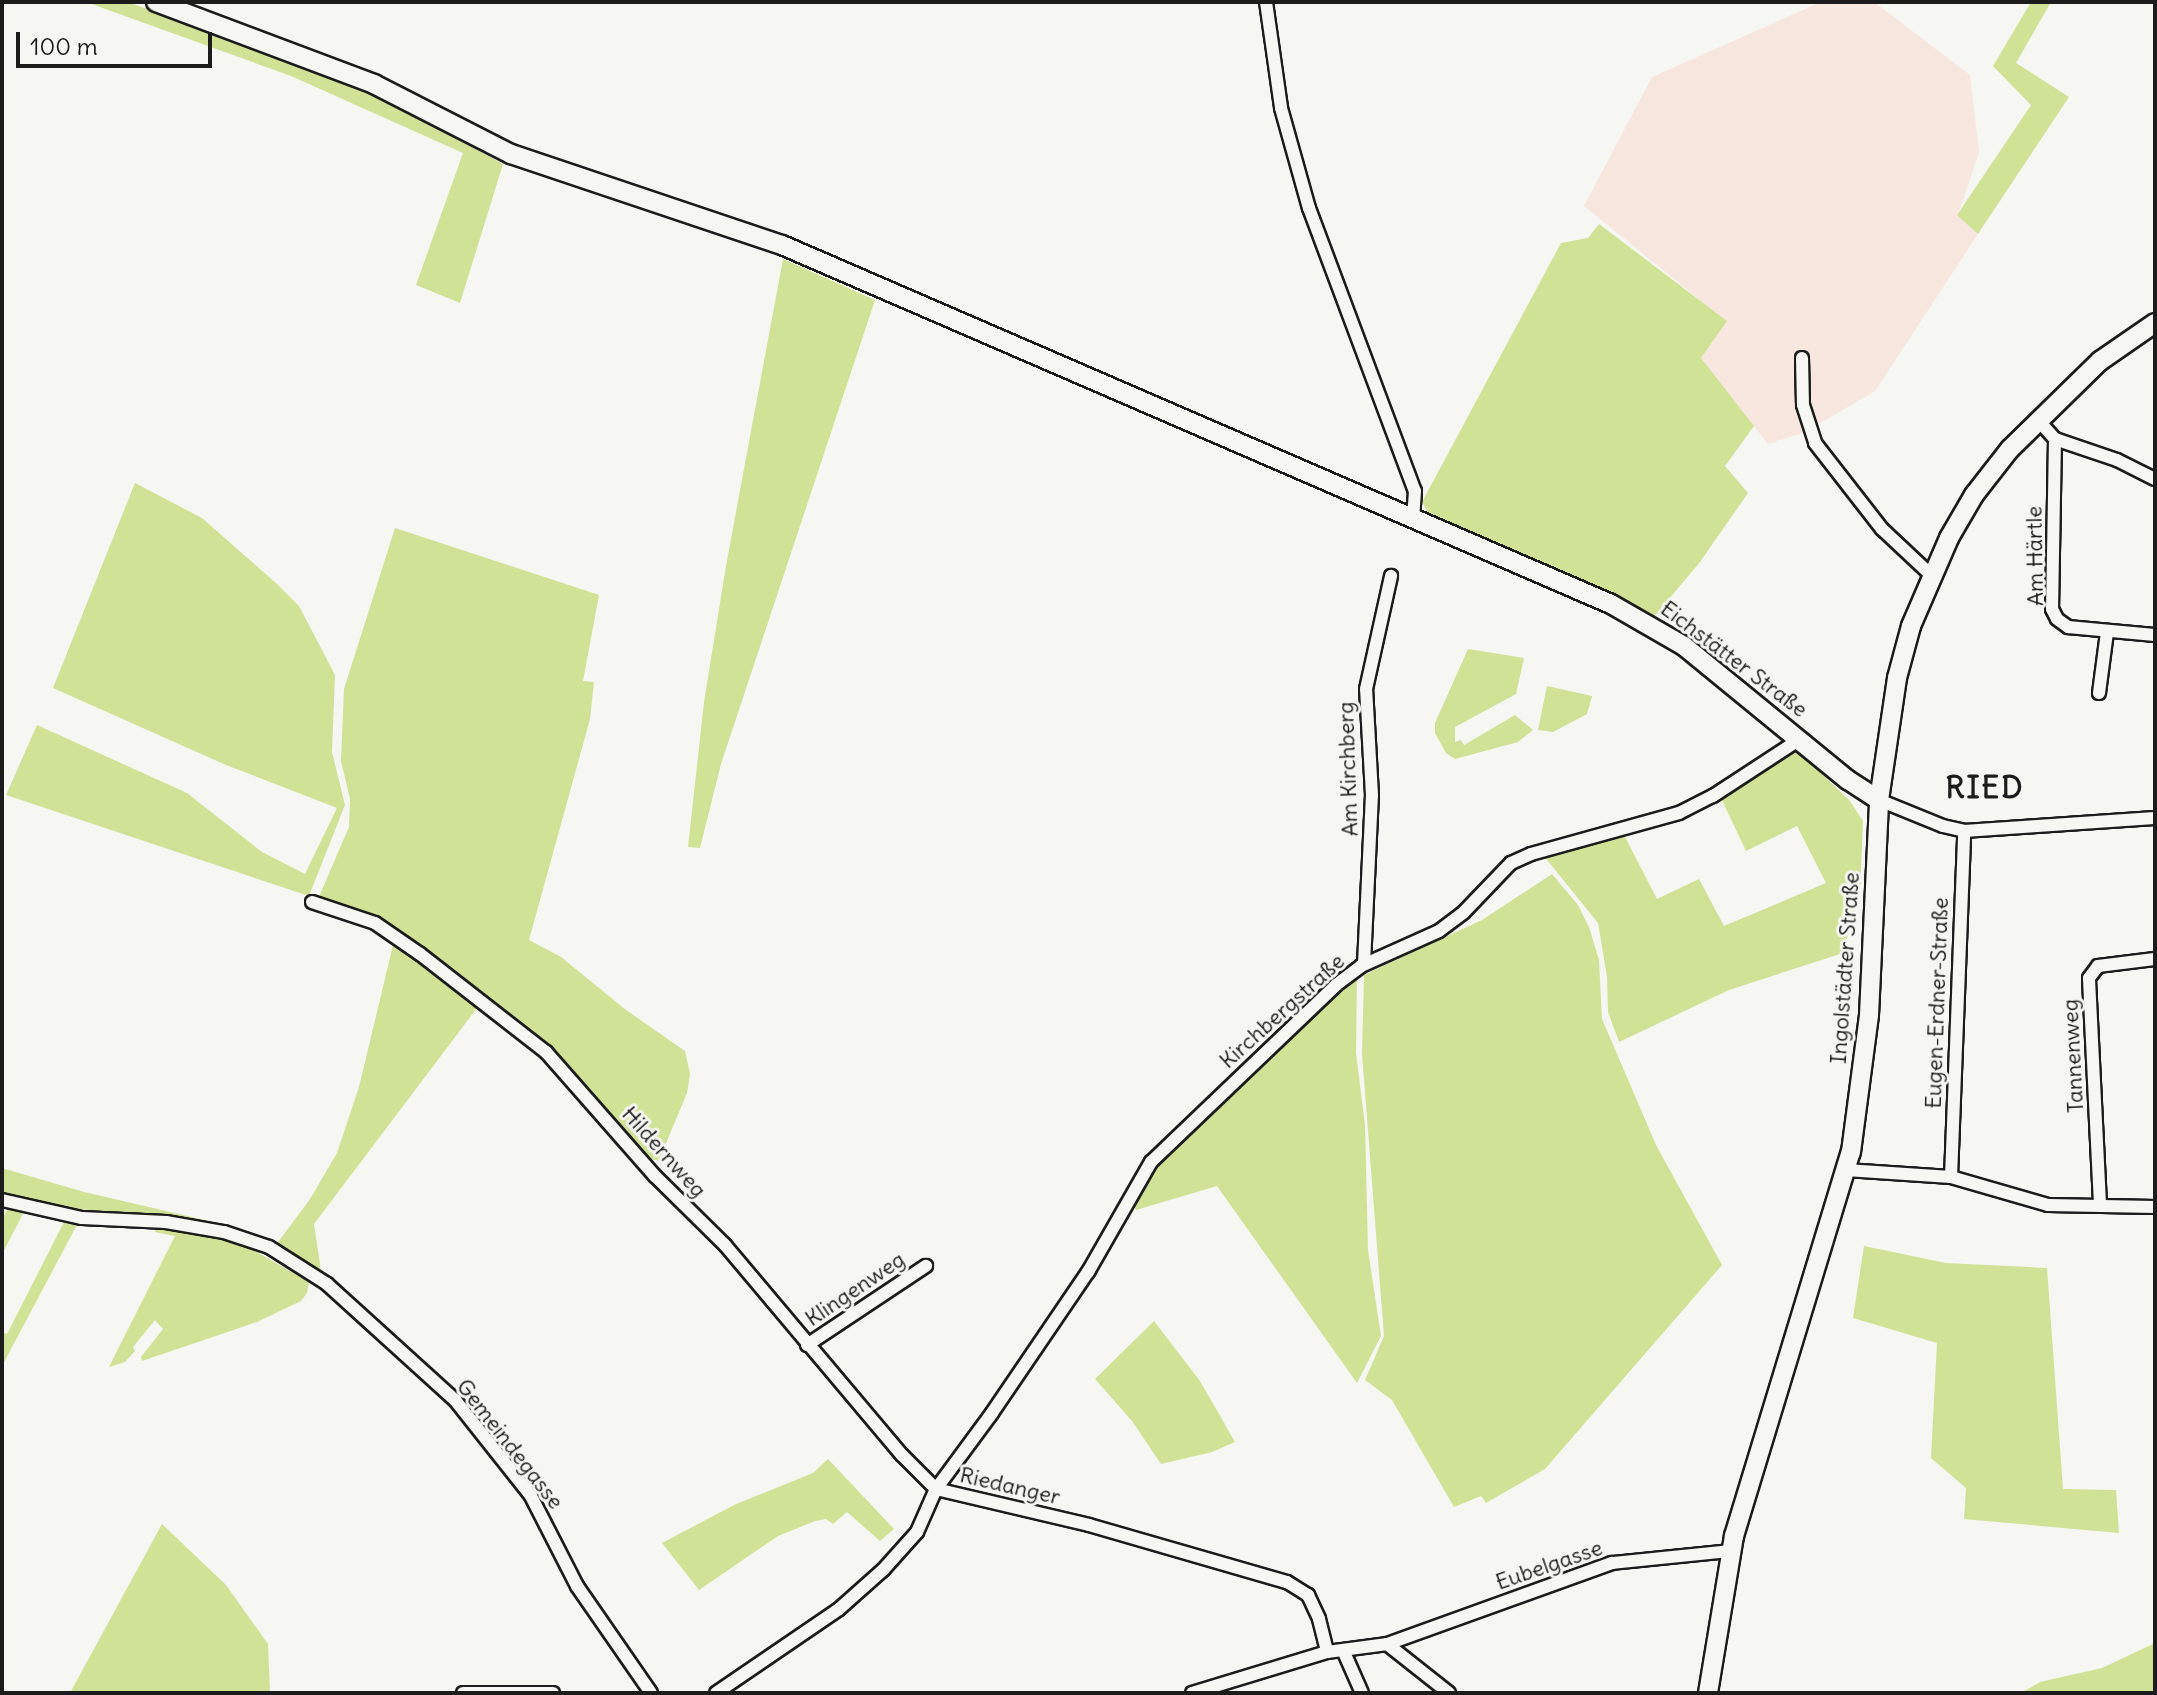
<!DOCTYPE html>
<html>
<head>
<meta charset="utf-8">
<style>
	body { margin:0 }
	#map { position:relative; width:2157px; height:1695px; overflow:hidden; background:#f6f6f2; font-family:Delius,sans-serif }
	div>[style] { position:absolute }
	.built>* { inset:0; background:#f8e7df }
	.green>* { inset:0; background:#d0e296 }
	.roads { filter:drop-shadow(2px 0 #1c1c1c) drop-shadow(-2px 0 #1c1c1c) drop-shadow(0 2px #1c1c1c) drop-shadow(0 -2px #1c1c1c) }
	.minor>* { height:12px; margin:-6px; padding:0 6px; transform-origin:6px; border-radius:6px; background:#f6f6f2 }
	.secondary>* { height:18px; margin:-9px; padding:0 9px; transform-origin:9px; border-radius:9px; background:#f6f6f2 }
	span { translate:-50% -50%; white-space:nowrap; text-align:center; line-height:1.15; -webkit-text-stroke:6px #f6f6f2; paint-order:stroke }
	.street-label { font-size:22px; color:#1c1c1c }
	.district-label { font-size:30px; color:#1c1c1c; font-weight:700; letter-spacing:2px }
	.frame { position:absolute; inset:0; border:4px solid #1c1c1c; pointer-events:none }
	.scale { position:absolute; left:16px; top:32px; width:196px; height:36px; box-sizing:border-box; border:4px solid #1c1c1c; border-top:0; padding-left:10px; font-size:24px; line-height:28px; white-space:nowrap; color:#1c1c1c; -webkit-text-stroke:6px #f6f6f2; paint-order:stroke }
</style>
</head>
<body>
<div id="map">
	<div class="built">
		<i style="clip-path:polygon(1821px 2px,1874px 2px,1970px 75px,1979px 152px,1958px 215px,1978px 234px,1875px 391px,1805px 432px,1768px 444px,1700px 358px,1726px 321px,1584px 206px,1652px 77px)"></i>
	</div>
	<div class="green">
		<i style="clip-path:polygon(86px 2px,127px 2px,305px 64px,394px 105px,503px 164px,460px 303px,416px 285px,463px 153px,291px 76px)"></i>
		<i style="clip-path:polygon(2031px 2px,2051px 2px,2016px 63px,2069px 97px,1978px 234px,1957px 215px,2031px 105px,1993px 66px)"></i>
		<i style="clip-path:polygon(1599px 224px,1727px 321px,1701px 358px,1754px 426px,1725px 466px,1748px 493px,1700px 562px,1653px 618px,1605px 590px,1447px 525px,1430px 516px,1422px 502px,1561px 243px,1588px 238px)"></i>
		<i style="clip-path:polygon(783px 259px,875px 300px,721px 764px,700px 848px,688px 847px,704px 702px,726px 566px)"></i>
		<i style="clip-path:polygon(135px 483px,202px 518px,277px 584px,299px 606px,335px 675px,332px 752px,345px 805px,309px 896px,6px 795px,37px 725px,187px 793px,262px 852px,305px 874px,337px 808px,226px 765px,53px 688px)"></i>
		<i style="clip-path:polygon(395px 528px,599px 595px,583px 681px,594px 682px,590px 719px,529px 940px,561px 957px,626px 1010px,685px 1051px,690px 1074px,687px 1093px,659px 1160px,645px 1159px,544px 1040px,490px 1006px,422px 947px,387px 926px,318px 899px,349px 827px,350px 799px,341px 761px,344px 689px)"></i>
		<i style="clip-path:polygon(1468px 649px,1524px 658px,1516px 694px,1455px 727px,1455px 742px,1461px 740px,1464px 745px,1515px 715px,1533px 730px,1518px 742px,1455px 759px,1446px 753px,1435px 733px,1435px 723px)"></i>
		<i style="clip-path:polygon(1547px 686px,1592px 696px,1587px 714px,1553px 732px,1538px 730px)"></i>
		<i style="clip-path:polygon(1797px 750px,1850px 801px,1863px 821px,1860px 891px,1843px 953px,1729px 990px,1619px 1042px,1608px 1012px,1607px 977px,1598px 923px,1543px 855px,1624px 835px,1657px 899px,1699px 879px,1724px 926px,1826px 883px,1797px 826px,1746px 851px,1720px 796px)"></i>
		<i style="clip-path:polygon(1552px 874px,1578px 905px,1589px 927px,1599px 960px,1602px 1019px,1656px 1145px,1722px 1265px,1545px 1469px,1486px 1503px,1481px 1496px,1454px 1507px,1392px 1400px,1365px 1380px,1384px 1336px,1362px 1054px,1364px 975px,1482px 920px)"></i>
		<i style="clip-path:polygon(394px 941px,477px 1008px,314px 1224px,321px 1271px,276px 1245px,310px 1199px,337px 1153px,359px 1087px)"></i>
		<i style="clip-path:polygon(1357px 974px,1356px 1053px,1365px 1125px,1368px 1250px,1381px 1336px,1357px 1383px,1217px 1186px,1136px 1210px,1131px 1203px,1172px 1148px)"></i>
		<i style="clip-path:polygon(2px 1168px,84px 1192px,218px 1223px,51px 1206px,2px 1193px)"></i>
		<i style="clip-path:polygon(8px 1208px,24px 1212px,2px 1254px,2px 1220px)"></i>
		<i style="clip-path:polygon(65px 1220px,79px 1221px,2px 1366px,2px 1332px,7px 1334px)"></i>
		<i style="clip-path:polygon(156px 1227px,185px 1229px,239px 1242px,309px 1282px,307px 1293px,301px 1301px,257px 1322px,142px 1361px,141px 1357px,163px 1329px,155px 1320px,133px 1347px,135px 1351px,125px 1362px,109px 1367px,175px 1236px,155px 1232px)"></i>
		<i style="clip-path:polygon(1864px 1246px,1946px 1263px,2047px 1268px,2063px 1489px,2116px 1490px,2119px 1533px,1964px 1519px,1966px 1488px,1931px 1458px,1937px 1343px,1853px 1318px)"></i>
		<i style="clip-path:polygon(1154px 1321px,1200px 1381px,1235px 1442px,1212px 1452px,1161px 1464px,1132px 1421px,1095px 1379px)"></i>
		<i style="clip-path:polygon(828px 1459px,894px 1529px,880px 1541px,847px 1512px,833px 1524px,826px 1519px,815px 1521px,778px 1536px,699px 1590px,662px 1543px,734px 1505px,813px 1473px)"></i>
		<i style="clip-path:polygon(162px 1524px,226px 1585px,268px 1644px,270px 1693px,70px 1693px)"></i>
		<i style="clip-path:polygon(2155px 1643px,2155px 1693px,2021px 1693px,2040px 1682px,2102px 1668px)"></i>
	</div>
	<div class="roads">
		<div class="minor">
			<i style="left:1266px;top:2px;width:107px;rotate:81.9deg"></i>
			<i style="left:1281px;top:108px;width:104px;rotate:74.4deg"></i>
			<i style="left:1309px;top:208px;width:302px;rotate:69.5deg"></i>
			<i style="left:1415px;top:491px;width:29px;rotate:94deg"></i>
			<i style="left:1802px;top:358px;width:47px;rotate:88.8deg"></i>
			<i style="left:1803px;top:405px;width:40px;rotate:72deg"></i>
			<i style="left:1815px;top:443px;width:109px;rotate:52.1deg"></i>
			<i style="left:1882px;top:529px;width:67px;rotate:43.2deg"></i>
			<i style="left:2037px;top:419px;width:27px;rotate:48deg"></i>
			<i style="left:2055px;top:439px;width:65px;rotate:18.7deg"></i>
			<i style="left:2117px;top:460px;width:42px;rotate:26.6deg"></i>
			<i style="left:2055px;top:439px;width:170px;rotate:91deg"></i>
			<i style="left:2052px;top:609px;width:11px;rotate:63deg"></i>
			<i style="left:2057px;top:619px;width:14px;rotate:36deg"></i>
			<i style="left:2068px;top:627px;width:87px;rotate:5.3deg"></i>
			<i style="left:2099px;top:693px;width:62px;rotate:-82.5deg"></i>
			<i style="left:1879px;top:800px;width:69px;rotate:22.1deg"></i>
			<i style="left:1943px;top:826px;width:22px;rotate:13deg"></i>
			<i style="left:1964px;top:831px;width:191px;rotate:-3.9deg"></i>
			<i style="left:312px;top:902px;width:66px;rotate:18.4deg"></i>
			<i style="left:375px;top:923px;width:55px;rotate:34.6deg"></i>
			<i style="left:420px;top:954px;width:160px;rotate:37.9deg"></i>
			<i style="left:546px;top:1052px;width:165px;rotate:48.7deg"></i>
			<i style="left:655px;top:1176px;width:98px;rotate:44.6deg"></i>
			<i style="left:725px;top:1245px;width:275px;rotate:49.9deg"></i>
			<i style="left:902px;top:1455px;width:48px;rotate:45deg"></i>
			<i style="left:1364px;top:964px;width:169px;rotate:-87.3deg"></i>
			<i style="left:1372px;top:795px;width:106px;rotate:-93.2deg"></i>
			<i style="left:1366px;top:689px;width:116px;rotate:-77.5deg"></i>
			<i style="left:1846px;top:1170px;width:105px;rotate:3.8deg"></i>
			<i style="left:1951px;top:1177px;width:101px;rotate:16.1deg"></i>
			<i style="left:2048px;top:1205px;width:107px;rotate:1.1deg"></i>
			<i style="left:1951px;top:1177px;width:346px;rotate:-87.8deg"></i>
			<i style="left:2px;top:1200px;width:82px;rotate:12.7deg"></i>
			<i style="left:82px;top:1218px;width:84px;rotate:2.7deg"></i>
			<i style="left:166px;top:1222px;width:59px;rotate:9.8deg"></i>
			<i style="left:224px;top:1232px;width:47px;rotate:18.4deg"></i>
			<i style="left:269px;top:1247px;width:69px;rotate:32.5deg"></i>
			<i style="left:327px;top:1284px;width:173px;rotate:42.2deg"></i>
			<i style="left:455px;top:1400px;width:122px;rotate:51.6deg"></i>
			<i style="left:531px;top:1496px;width:101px;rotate:62.9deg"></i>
			<i style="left:577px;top:1586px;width:130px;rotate:55.3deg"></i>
			<i style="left:2100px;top:1204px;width:226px;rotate:-92.8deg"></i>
			<i style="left:2089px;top:978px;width:15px;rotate:-53deg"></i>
			<i style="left:2098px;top:966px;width:57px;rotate:-7deg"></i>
			<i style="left:807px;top:1345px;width:143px;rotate:-33.6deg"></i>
			<i style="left:936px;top:1489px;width:157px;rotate:13.2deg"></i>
			<i style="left:1089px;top:1525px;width:206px;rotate:16.1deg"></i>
			<i style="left:1287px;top:1582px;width:25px;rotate:32deg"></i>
			<i style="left:1308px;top:1595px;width:26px;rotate:65deg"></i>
			<i style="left:1319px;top:1619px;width:34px;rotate:76deg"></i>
			<i style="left:1387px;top:1644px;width:79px;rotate:38.3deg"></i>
			<i style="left:1343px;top:1650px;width:47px;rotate:66.2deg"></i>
			<i style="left:463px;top:1693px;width:90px"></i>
			<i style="left:716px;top:1693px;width:149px;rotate:-34.3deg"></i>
			<i style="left:839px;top:1609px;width:59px;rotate:-41.6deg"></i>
			<i style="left:883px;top:1570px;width:51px;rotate:-48.2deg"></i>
			<i style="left:917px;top:1532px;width:47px;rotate:-66.2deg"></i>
			<i style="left:936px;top:1489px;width:94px;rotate:-53.6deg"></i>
			<i style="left:992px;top:1413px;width:171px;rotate:-55.8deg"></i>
			<i style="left:1088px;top:1272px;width:127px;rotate:-60.2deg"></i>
			<i style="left:1151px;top:1162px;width:256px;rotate:-43.7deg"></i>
			<i style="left:1336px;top:985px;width:31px;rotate:-37deg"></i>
			<i style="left:1361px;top:966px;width:85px;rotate:-24.2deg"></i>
			<i style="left:1439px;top:931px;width:31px;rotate:-37deg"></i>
			<i style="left:1464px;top:912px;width:68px;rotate:-46.2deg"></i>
			<i style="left:1511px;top:863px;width:22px;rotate:-24deg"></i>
			<i style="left:1531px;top:854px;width:154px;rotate:-15.5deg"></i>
			<i style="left:1679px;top:813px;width:38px;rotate:-27deg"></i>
			<i style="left:1713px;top:796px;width:104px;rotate:-33.2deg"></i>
			<i style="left:1192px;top:1693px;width:141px;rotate:-16.9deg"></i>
			<i style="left:1327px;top:1652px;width:61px;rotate:-7.6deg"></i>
			<i style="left:1387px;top:1644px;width:239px;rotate:-19.8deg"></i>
			<i style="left:1612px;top:1563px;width:119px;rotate:-5.8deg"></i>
		</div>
		<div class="secondary">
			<i style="left:156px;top:2px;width:233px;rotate:20.6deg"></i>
			<i style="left:374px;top:84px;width:154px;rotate:27.1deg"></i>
			<i style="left:511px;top:154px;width:286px;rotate:18.6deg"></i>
			<i style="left:782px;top:245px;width:903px;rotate:23.42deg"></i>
			<i style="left:1611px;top:604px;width:84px;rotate:29.9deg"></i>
			<i style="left:1684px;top:646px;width:212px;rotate:39.3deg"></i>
			<i style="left:1848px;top:780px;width:37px;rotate:33deg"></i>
			<i style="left:1708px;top:1693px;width:159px;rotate:-80.6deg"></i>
			<i style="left:1734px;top:1536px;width:401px;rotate:-73.1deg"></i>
			<i style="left:1851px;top:1152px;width:138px;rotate:-82.5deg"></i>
			<i style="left:1869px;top:1015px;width:215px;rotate:-87.3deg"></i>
			<i style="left:1879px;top:800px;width:123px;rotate:-81.6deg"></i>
			<i style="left:1897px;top:678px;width:54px;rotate:-74.9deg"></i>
			<i style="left:1911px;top:626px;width:96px;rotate:-66.6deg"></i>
			<i style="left:1949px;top:538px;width:50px;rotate:-59.8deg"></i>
			<i style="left:1974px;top:495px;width:58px;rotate:-52deg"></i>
			<i style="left:2010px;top:449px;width:126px;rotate:-44.4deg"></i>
			<i style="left:2100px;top:361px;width:67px;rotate:-34.6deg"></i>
		</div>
	</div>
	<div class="street-label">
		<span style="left:2035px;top:556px;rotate:-91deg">Am Härtle</span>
		<span style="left:1734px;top:659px;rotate:37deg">Eichstätter Straße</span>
		<span style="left:1348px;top:769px;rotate:-92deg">Am Kirchberg</span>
		<span style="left:1845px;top:968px;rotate:-86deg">Ingolstädter Straße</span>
		<span style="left:1937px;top:1003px;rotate:-88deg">Eugen-Erdner-Straße</span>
		<span style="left:1282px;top:1011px;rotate:-42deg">Kirchbergstraße</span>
		<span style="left:2073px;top:1056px;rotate:-93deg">Tannenweg</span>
		<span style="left:664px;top:1152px;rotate:48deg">Hildernweg</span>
		<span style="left:855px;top:1289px;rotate:-34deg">Klingenweg</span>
		<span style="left:510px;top:1444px;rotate:52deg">Gemeindegasse</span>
		<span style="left:1010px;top:1486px;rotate:13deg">Riedanger</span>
		<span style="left:1549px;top:1565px;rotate:-19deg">Eubelgasse</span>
	</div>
	<div class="district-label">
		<span style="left:1985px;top:787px">RIED</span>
	</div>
	<div class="frame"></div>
	<div class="scale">100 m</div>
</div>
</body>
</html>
